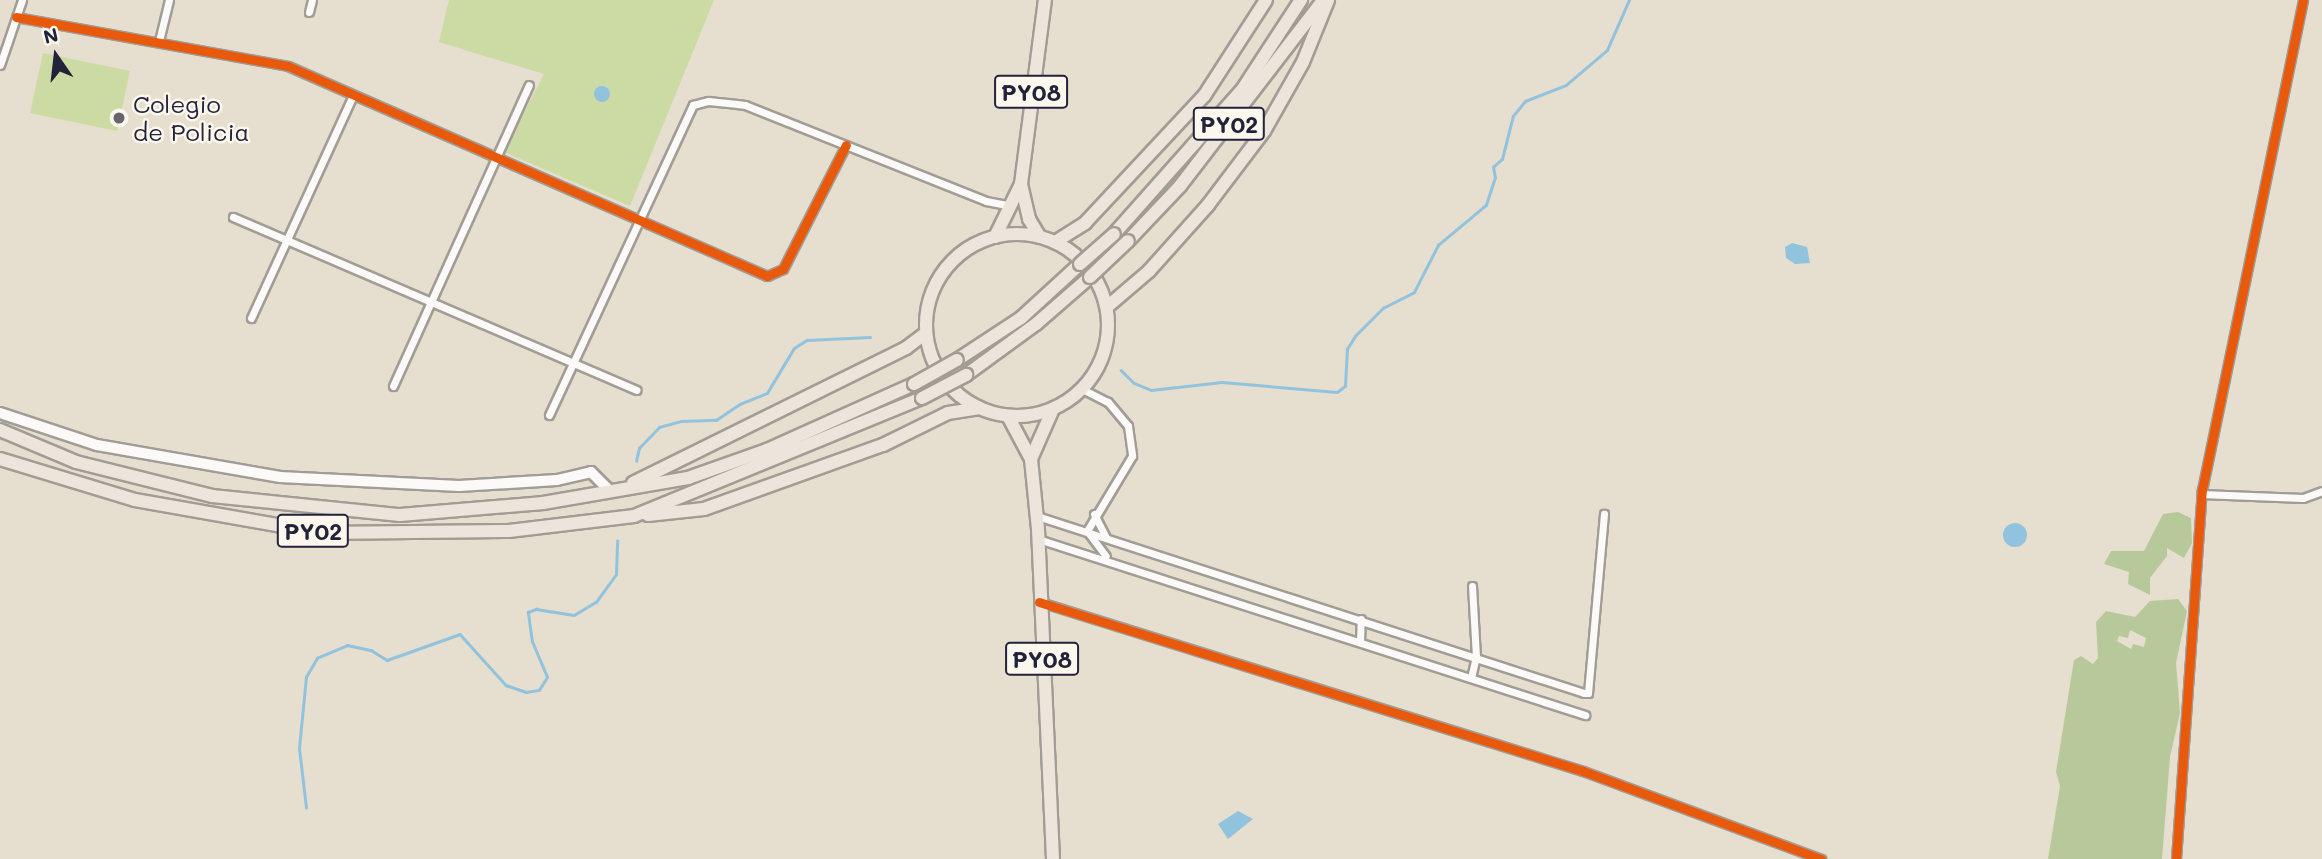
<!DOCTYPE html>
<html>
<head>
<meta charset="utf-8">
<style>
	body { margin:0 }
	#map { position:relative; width:2322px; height:859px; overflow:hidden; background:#e6dece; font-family:Mali,sans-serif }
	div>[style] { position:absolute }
	.green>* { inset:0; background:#ccdba4 }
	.forest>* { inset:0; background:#b7c99a }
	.water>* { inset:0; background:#91c3de }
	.round { border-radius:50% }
	.stream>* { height:2.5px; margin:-1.25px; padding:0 1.25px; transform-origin:1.25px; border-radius:1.25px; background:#91c3de }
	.roads { filter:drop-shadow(2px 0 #a19d96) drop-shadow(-2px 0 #a19d96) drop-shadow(0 2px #a19d96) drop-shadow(0 -2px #a19d96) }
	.minor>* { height:7px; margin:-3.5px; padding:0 3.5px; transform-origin:3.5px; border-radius:3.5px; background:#fbfaf8 }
	.tertiary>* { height:10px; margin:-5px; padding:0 5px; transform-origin:5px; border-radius:5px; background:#fbfaf8 }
	.trunk>* { height:12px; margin:-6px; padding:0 6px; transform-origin:6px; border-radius:6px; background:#ede5dc }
	.trunk>.ring { margin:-6px; padding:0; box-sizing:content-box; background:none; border:12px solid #ede5dc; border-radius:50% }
	.bridges { filter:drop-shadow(2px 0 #a19d96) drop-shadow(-2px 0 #a19d96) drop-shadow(0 2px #a19d96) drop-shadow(0 -2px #a19d96) }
	.trunk-bridge>* { height:12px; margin:-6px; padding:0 6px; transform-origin:6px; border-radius:6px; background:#ede5dc }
	.cycleway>* { height:9px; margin:-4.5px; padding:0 4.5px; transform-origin:4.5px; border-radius:4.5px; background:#e8590c }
	.dots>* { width:19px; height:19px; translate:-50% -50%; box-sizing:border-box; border:4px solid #fbf7ec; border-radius:50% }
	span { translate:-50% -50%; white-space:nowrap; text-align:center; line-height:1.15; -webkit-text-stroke:5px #fbf7ec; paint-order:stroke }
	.shield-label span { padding:2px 5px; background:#fbf7ec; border:2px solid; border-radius:5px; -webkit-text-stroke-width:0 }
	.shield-label { font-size:23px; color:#22223b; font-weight:700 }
	.poi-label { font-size:24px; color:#22223b }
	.left { translate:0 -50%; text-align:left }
	.north { position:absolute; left:21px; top:21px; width:70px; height:70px; -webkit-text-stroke:5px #fbf7ec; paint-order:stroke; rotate:346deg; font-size:19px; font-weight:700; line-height:28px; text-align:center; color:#22223b }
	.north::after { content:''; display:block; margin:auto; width:24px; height:32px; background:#22223b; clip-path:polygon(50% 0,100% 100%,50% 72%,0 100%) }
</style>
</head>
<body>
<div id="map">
	<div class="green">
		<i style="clip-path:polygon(449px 0,714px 0,630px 206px,504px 152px,544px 74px,439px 42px)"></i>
		<i style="clip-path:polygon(43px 53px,130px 71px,117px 131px,30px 113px)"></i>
	</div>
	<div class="forest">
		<i style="clip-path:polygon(2178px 512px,2191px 518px,2192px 543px,2184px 558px,2167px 548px,2167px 556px,2150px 578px,2150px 595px,2128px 584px,2129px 572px,2104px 564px,2111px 551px,2144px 551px,2163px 514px)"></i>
		<i style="clip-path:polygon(evenodd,2178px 599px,2187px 611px,2176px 663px,2180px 713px,2170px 757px,2162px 859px,2048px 859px,2060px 786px,2056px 772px,2074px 660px,2081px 656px,2093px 664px,2098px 658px,2096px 622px,2106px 611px,2135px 617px,2150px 601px,2178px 599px,2130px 630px,2146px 638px,2144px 647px,2133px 644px,2131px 649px,2117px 641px,2119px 636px,2128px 638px,2130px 630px)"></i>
	</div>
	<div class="water">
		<i class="round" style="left:594px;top:86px;width:16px;height:16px"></i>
		<i style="clip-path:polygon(1792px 243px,1807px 247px,1810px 263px,1795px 264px,1786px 258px,1785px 247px)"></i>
		<i class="round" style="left:2003px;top:523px;width:24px;height:24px"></i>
		<i style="clip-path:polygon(1238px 811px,1253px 819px,1228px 839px,1218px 824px)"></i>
	</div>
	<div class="stream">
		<i style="left:1121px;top:370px;width:18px;rotate:45deg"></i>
		<i style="left:1134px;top:383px;width:18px;rotate:22deg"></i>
		<i style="left:1151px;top:390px;width:71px;rotate:-6.4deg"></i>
		<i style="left:1222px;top:382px;width:115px;rotate:5deg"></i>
		<i style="left:1337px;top:392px;width:10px;rotate:-37deg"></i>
		<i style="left:1345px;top:386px;width:37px;rotate:-87deg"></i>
		<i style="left:1347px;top:349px;width:15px;rotate:-58deg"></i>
		<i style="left:1355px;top:336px;width:40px;rotate:-45deg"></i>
		<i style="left:1383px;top:308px;width:35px;rotate:-27deg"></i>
		<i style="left:1414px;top:292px;width:53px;rotate:-62.9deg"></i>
		<i style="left:1438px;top:245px;width:62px;rotate:-39.8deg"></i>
		<i style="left:1486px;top:205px;width:28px;rotate:-72deg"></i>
		<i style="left:1495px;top:178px;width:11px;rotate:-100deg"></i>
		<i style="left:1493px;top:167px;width:12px;rotate:-42deg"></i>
		<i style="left:1502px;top:159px;width:44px;rotate:-75.7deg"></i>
		<i style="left:1513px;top:116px;width:19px;rotate:-51deg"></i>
		<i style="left:1525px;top:101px;width:44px;rotate:-21.3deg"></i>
		<i style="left:1566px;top:85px;width:54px;rotate:-40.5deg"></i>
		<i style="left:1607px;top:50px;width:55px;rotate:-66.3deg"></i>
		<i style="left:636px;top:461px;width:13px;rotate:-77deg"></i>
		<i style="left:639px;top:448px;width:29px;rotate:-46deg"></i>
		<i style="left:659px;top:427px;width:23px;rotate:-15deg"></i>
		<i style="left:681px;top:421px;width:35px;rotate:-2deg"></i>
		<i style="left:716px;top:420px;width:29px;rotate:-34deg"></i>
		<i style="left:740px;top:404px;width:29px;rotate:-22deg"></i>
		<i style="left:767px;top:393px;width:52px;rotate:-59deg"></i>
		<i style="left:794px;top:348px;width:15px;rotate:-32deg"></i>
		<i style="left:807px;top:340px;width:63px;rotate:-2.7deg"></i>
		<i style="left:306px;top:808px;width:60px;rotate:-96.7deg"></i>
		<i style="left:299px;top:748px;width:71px;rotate:-84.4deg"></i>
		<i style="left:306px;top:677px;width:22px;rotate:-60deg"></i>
		<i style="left:317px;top:658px;width:33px;rotate:-23deg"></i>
		<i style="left:347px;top:645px;width:25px;rotate:12deg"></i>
		<i style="left:371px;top:650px;width:19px;rotate:32deg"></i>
		<i style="left:387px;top:660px;width:77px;rotate:-19.6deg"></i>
		<i style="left:460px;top:634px;width:69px;rotate:48deg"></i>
		<i style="left:506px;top:685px;width:21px;rotate:19deg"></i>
		<i style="left:526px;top:692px;width:13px;rotate:-9deg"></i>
		<i style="left:539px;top:690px;width:15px;rotate:-58deg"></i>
		<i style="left:547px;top:677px;width:38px;rotate:-113deg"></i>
		<i style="left:532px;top:642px;width:30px;rotate:-98deg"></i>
		<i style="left:528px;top:612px;width:9px;rotate:-21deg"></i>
		<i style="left:536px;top:609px;width:38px;rotate:9deg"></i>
		<i style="left:574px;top:615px;width:26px;rotate:-31deg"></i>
		<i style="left:596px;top:602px;width:34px;rotate:-54deg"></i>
		<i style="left:616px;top:574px;width:33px;rotate:-88deg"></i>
	</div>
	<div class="roads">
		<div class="minor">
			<i style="left:309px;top:12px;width:12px;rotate:-76deg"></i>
			<i style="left:16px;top:17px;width:276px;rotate:10.2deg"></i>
			<i style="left:288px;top:66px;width:523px;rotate:23.67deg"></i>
			<i style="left:767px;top:276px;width:17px;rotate:-24deg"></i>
			<i style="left:783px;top:269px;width:139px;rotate:-63.1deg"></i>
			<i style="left:159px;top:41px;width:42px;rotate:-76.3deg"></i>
			<i style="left:0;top:65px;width:69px;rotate:-71.3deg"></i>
			<i style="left:233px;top:217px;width:439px;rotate:23.2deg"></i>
			<i style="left:251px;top:318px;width:245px;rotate:-65.4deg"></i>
			<i style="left:393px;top:386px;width:330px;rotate:-65.7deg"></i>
			<i style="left:1082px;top:389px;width:29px;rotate:27deg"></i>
			<i style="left:1108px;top:402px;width:31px;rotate:50deg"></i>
			<i style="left:1128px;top:426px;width:30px;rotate:82deg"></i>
			<i style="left:1132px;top:456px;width:87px;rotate:121deg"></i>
			<i style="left:1087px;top:531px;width:31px;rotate:53deg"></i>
			<i style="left:549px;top:415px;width:342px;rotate:-65.1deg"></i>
			<i style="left:693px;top:105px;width:16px;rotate:-15deg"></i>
			<i style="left:708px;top:101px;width:37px;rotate:6deg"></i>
			<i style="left:745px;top:105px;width:259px;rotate:21.7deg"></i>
			<i style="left:986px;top:201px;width:25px;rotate:11deg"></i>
			<i style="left:2201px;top:494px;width:102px;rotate:2.2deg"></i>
			<i style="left:2303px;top:498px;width:20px;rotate:-20deg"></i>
			<i style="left:1094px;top:514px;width:25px;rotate:63deg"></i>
			<i style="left:1037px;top:516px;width:575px;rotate:17.93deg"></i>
			<i style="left:1584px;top:693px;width:4px"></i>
			<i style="left:1588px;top:693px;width:180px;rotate:-84.9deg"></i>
			<i style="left:1038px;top:539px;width:575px;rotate:17.84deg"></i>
			<i style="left:1040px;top:602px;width:569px;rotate:17.29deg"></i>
			<i style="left:1583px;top:771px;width:254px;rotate:20.3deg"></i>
			<i style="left:1360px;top:642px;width:23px;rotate:-88deg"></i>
			<i style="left:1471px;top:678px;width:22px;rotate:-77deg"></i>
			<i style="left:1476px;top:657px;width:71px;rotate:-93.2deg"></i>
			<i style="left:2176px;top:859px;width:370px;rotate:-86deg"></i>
			<i style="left:2202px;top:490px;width:500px;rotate:-78.35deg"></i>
		</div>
		<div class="tertiary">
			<i style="left:0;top:413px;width:102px;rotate:18.3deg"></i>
			<i style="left:97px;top:445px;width:186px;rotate:9.9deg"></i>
			<i style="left:280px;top:477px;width:179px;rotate:2.9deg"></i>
			<i style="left:459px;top:486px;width:98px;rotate:-3.5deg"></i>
			<i style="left:557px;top:480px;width:35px;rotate:-13deg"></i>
			<i style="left:591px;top:472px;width:28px;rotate:45deg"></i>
		</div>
		<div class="trunk">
			<i style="left:1021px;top:184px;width:36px;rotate:77deg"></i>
			<i style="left:1029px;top:219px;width:21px;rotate:59deg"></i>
			<i style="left:1114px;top:234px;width:193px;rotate:-48.4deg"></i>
			<i style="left:1242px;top:90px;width:108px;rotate:-56.8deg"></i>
			<i class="ring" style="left:926px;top:234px;width:170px;height:170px"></i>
			<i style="left:995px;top:237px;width:59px;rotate:-63.9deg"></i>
			<i style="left:1021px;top:184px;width:186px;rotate:-82.6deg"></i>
			<i style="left:1128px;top:241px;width:76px;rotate:-46.6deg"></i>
			<i style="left:1180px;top:186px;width:235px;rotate:-52.4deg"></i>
			<i style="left:1055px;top:242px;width:36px;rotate:-32deg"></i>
			<i style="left:1085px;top:223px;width:174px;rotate:-46.9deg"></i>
			<i style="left:1204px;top:96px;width:114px;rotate:-57.1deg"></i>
			<i style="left:1107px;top:307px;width:55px;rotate:-40.6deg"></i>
			<i style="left:1149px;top:271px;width:89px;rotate:-48.2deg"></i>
			<i style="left:1208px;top:205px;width:93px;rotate:-52.9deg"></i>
			<i style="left:1264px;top:131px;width:79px;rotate:-60.5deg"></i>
			<i style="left:1303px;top:62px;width:67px;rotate:-68deg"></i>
			<i style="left:957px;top:360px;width:77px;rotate:-33.3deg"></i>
			<i style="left:1021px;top:318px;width:80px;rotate:-42.5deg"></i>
			<i style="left:966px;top:375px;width:87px;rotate:-36.1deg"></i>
			<i style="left:1036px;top:324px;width:72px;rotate:-41deg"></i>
			<i style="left:1008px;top:416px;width:49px;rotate:61.9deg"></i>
			<i style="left:1031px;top:459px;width:70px;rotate:84.3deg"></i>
			<i style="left:1038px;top:529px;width:330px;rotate:87.4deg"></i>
			<i style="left:0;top:430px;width:82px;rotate:22.8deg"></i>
			<i style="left:76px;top:462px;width:140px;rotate:14deg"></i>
			<i style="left:212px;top:496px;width:189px;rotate:5.8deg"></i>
			<i style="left:400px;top:515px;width:144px;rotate:-4.8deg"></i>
			<i style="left:543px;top:503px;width:147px;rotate:-9.8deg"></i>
			<i style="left:688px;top:478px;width:84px;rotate:-19.5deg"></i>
			<i style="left:767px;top:450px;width:161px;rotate:-24.2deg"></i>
			<i style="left:0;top:459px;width:141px;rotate:16.9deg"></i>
			<i style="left:135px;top:500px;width:190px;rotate:10deg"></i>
			<i style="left:322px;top:533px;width:187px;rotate:-0.6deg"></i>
			<i style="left:509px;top:531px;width:126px;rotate:-6.8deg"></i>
			<i style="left:634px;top:516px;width:311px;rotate:-22.3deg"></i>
			<i style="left:1031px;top:459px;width:55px;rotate:-66.3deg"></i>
			<i style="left:633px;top:483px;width:305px;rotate:-26.3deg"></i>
			<i style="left:906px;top:348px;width:25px;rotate:-37deg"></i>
			<i style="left:648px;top:515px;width:56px;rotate:-6.1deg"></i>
			<i style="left:704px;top:509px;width:190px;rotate:-19.7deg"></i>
			<i style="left:883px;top:445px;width:72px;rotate:-26.2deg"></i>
			<i style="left:948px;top:413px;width:32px;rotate:-9deg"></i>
		</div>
	</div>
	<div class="bridges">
		<div class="trunk-bridge">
			<i style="left:1080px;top:264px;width:45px;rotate:-41.4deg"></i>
			<i style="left:1090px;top:277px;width:52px;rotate:-43.5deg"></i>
			<i style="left:914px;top:384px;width:49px;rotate:-29.2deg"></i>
			<i style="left:922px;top:398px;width:50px;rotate:-27.6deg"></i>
		</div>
	</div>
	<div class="cycleway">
		<i style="left:16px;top:17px;width:276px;rotate:10.2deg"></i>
		<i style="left:288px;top:66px;width:523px;rotate:23.67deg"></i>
		<i style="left:767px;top:276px;width:17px;rotate:-24deg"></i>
		<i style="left:783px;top:269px;width:139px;rotate:-63.1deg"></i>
		<i style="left:1039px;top:602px;width:570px;rotate:17.26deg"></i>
		<i style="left:1583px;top:771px;width:254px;rotate:20.3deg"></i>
		<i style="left:2176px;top:859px;width:370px;rotate:-86deg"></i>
		<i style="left:2202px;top:490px;width:500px;rotate:-78.35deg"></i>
	</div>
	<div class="dots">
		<i style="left:119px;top:118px;background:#67646e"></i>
	</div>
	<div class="shield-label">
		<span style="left:1031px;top:92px">PY08</span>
		<span style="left:1229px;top:124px">PY02</span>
		<span style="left:313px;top:531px">PY02</span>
		<span style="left:1042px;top:659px">PY08</span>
	</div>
	<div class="poi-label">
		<span class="left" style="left:133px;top:118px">Colegio<br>de Policia</span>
	</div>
	<div class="north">N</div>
</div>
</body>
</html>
